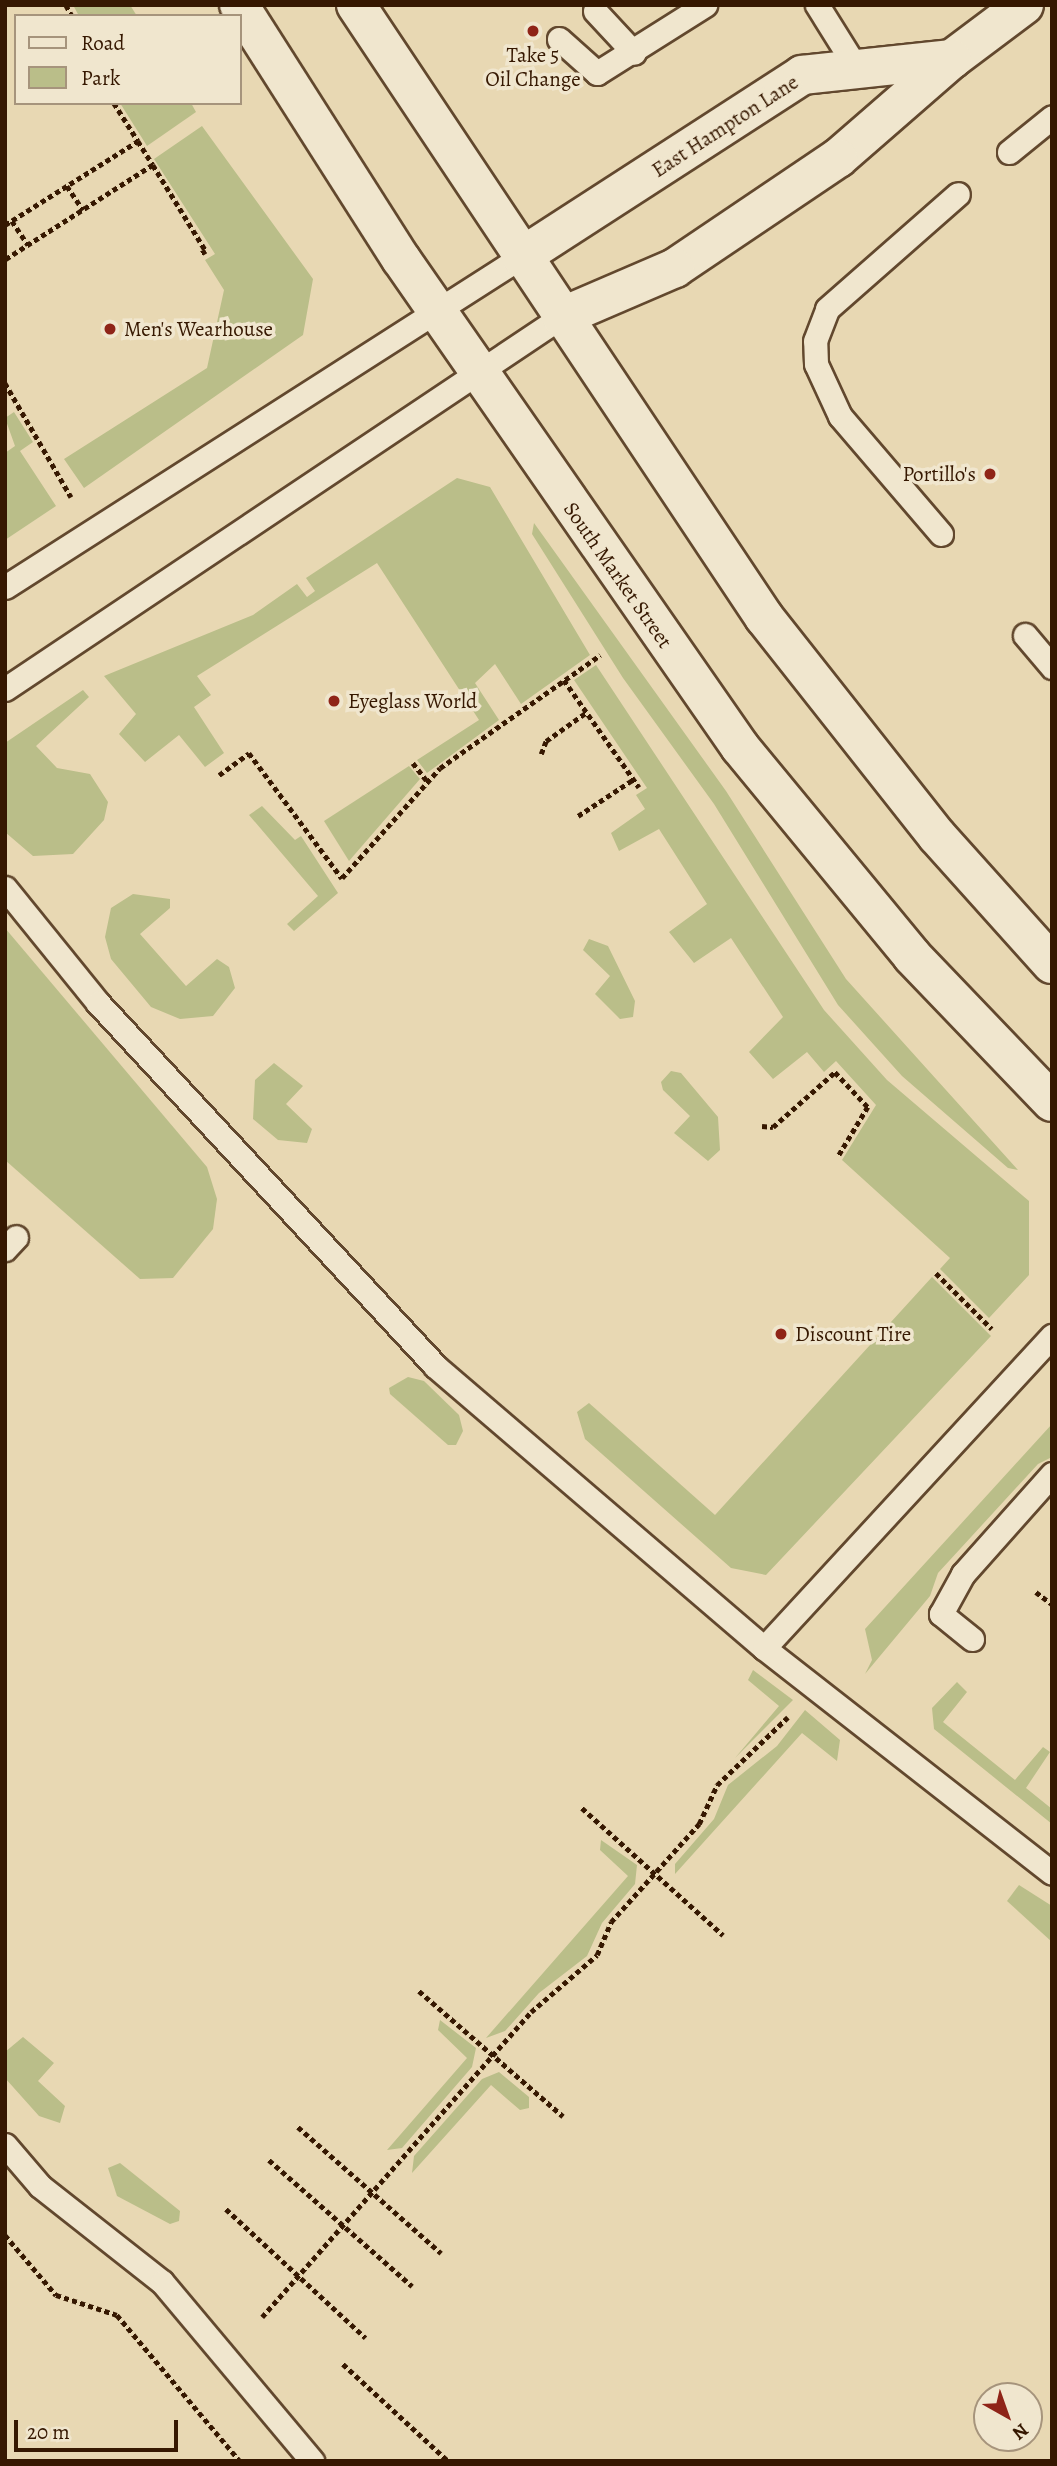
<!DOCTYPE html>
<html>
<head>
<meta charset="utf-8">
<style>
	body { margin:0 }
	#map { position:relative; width:1057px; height:2466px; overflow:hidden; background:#e8d8b3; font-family:Alegreya,serif }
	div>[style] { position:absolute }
	.green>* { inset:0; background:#babe89 }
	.path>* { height:4.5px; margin-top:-2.25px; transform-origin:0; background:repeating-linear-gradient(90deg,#361801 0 5px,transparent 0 8.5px) }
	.roads { filter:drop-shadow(2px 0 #62482e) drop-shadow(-2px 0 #62482e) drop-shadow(0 2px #62482e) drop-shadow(0 -2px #62482e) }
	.lane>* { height:23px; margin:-11.5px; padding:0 11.5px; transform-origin:11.5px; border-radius:11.5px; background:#f0e6ce }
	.street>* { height:38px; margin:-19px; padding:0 19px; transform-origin:19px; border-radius:19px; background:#f0e6ce }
	.secondary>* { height:38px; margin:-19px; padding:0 19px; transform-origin:19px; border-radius:19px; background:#f0e6ce }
	.dots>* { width:19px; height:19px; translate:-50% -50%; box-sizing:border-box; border:4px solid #f0e6ce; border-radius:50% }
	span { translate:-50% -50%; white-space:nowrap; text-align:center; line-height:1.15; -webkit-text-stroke:7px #f0e6ce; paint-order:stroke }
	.poi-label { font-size:21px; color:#361801 }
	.left { translate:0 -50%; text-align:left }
	.right { translate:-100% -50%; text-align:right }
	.street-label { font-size:21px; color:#361801 }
	.frame { position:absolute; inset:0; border:7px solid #361801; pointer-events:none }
	.legend { position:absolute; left:14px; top:14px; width:228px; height:91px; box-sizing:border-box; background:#f0e6ce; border:2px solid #a6947c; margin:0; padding:9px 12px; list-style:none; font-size:21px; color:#361801 }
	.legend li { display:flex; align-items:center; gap:14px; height:35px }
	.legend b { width:35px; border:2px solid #a6947c }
	.north { position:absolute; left:973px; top:2382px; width:70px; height:70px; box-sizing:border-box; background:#f0e6ce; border:2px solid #a6947c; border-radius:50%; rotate:140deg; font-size:19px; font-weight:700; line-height:28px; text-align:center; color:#361801 }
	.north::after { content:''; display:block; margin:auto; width:24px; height:32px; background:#8f2418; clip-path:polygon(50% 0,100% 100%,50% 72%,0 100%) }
	.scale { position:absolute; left:14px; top:2420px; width:164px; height:32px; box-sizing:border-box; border:4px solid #361801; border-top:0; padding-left:9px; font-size:21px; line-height:24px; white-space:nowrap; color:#361801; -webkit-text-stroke:5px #f0e6ce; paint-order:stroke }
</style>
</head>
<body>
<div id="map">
	<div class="green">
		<i style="clip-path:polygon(73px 5px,130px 5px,137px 16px,79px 16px)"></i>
		<i style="clip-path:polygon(120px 103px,191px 103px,196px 112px,147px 146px)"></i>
		<i style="clip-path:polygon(202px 126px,313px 279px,303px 335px,84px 488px,64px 459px,207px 368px,224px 290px,205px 260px,215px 254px,154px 159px)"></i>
		<i style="clip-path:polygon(14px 412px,33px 442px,20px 451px,56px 506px,5px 540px,5px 453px,15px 446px,5px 418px)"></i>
		<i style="clip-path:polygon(457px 478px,490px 487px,590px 655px,521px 704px,495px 664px,475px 683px,499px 720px,427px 773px,417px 760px,479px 720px,377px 563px,197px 676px,211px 695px,194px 707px,224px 753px,205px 767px,179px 735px,145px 762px,119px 734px,136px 714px,104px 676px,253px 615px,297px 584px,307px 597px,315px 591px,306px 578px)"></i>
		<i style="clip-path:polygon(534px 523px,726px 791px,846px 979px,1018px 1170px,1008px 1168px,902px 1076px,838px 1005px,714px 804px,623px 678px,532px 534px)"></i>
		<i style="clip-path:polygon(596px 665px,824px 1010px,887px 1080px,1029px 1201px,1029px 1275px,989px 1318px,940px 1269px,950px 1258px,842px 1160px,876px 1105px,836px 1061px,824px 1072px,807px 1052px,773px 1079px,749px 1052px,783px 1017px,731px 938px,694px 963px,669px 932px,707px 904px,659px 829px,619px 851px,611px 833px,645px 809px,636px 795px,647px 788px,574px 680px)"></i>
		<i style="clip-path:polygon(83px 690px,89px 697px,36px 746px,57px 768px,90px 774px,108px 802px,104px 820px,73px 854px,33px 856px,5px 832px,5px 743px)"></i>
		<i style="clip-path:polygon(409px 766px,420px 779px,349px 861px,324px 821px)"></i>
		<i style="clip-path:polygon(262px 806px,295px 840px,301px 836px,338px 893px,294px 931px,287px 924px,318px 896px,249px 815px)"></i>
		<i style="clip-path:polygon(133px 894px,170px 899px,170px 908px,140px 934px,186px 986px,217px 959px,229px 967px,235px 988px,213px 1016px,180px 1019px,151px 1007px,111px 959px,105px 937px,111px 908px)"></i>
		<i style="clip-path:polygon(5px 928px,207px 1167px,217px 1199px,213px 1229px,173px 1278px,140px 1279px,5px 1160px)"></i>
		<i style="clip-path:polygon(589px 939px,608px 946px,635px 1001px,633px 1017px,620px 1019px,595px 994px,610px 976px,583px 950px)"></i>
		<i style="clip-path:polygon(274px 1063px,303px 1086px,286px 1104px,312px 1129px,307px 1143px,278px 1140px,253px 1119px,255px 1080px)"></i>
		<i style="clip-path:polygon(671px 1071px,681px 1073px,718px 1117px,720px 1150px,708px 1161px,674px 1133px,690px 1116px,663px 1090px,661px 1082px)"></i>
		<i style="clip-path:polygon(932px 1277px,991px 1336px,766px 1575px,731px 1568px,585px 1439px,577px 1412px,589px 1403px,715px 1515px)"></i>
		<i style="clip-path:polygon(408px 1377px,424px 1381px,459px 1415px,463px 1431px,456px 1445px,448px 1445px,390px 1394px,389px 1388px)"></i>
		<i style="clip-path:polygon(1052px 1424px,1052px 1457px,1038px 1464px,938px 1573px,930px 1596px,865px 1674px,872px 1660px,865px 1629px)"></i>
		<i style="clip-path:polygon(753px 1670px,793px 1700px,735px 1758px,779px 1706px,748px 1680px)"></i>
		<i style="clip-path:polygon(957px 1682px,967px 1692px,943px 1722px,1015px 1780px,1043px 1747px,1050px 1752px,1026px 1788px,1052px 1809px,1052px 1824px,934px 1729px,932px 1708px)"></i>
		<i style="clip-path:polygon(805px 1710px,840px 1740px,837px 1761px,802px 1733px,675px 1874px,675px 1864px,714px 1819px,728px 1785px,777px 1746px)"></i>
		<i style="clip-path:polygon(601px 1840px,637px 1865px,635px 1884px,602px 1923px,587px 1956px,539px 1993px,505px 2031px,486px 2038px,628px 1876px,600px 1850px)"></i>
		<i style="clip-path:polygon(1019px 1885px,1052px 1906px,1052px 1942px,1007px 1901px)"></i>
		<i style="clip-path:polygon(440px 2020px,476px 2048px,472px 2067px,402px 2148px,387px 2150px,467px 2058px,438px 2030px)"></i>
		<i style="clip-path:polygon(23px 2037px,54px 2063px,38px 2081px,65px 2106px,60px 2123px,39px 2116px,5px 2078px,5px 2052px)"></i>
		<i style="clip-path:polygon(499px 2072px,529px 2097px,529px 2108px,520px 2110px,491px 2085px,412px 2173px,414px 2156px,482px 2079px)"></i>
		<i style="clip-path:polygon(120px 2163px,180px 2211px,179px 2221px,170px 2224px,117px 2196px,108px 2168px)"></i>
	</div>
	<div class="path">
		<i style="left:66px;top:5px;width:13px;rotate:61deg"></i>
		<i style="left:114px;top:103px;width:45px;rotate:57.7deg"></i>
		<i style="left:153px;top:165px;width:101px;rotate:58.4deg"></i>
		<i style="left:206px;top:251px;width:6px;rotate:149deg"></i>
		<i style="left:67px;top:186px;width:29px;rotate:56deg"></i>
		<i style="left:12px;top:221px;width:29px;rotate:56deg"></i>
		<i style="left:5px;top:225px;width:157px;rotate:-32.3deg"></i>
		<i style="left:138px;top:141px;width:28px;rotate:58deg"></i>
		<i style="left:153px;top:165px;width:176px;rotate:147.3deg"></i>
		<i style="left:5px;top:383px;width:132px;rotate:59.9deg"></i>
		<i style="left:564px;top:680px;width:131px;rotate:55deg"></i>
		<i style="left:541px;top:754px;width:14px;rotate:-69deg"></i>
		<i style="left:546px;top:741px;width:50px;rotate:-35.3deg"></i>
		<i style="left:413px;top:763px;width:24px;rotate:52deg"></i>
		<i style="left:219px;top:775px;width:37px;rotate:-36deg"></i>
		<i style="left:249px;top:753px;width:156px;rotate:53.4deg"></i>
		<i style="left:342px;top:878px;width:147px;rotate:-48.3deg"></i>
		<i style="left:440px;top:768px;width:196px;rotate:-35.2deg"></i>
		<i style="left:578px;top:816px;width:67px;rotate:-33.5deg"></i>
		<i style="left:762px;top:1126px;width:11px;rotate:5deg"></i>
		<i style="left:773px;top:1127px;width:83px;rotate:-41.6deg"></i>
		<i style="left:835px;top:1072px;width:48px;rotate:46.7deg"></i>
		<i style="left:868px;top:1107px;width:58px;rotate:121deg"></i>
		<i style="left:936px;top:1273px;width:79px;rotate:45deg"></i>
		<i style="left:1036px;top:1592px;width:20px;rotate:37deg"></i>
		<i style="left:582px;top:1808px;width:190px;rotate:42deg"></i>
		<i style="left:419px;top:1991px;width:191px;rotate:41deg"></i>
		<i style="left:298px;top:2127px;width:191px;rotate:41.4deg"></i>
		<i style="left:269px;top:2160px;width:191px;rotate:41.4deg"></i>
		<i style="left:226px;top:2209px;width:190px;rotate:42.7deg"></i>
		<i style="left:5px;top:2235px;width:79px;rotate:49.6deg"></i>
		<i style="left:56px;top:2295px;width:64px;rotate:18.2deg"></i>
		<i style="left:117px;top:2315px;width:191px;rotate:49.9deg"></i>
		<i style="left:262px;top:2317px;width:407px;rotate:-48.6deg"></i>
		<i style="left:531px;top:2012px;width:87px;rotate:-40.8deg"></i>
		<i style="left:597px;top:1955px;width:36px;rotate:-67deg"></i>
		<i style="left:611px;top:1922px;width:132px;rotate:-48.1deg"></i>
		<i style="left:699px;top:1824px;width:43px;rotate:-65.2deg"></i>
		<i style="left:717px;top:1785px;width:98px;rotate:-43.8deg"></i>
		<i style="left:343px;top:2364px;width:143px;rotate:42.7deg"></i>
	</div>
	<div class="roads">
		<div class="lane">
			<i style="left:817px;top:5px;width:75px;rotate:58deg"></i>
			<i style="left:595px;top:11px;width:57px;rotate:47.1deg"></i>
			<i style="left:559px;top:39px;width:51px;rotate:41.8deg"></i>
			<i style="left:597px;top:73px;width:128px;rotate:-32.2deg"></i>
			<i style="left:1009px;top:152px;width:55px;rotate:-39.1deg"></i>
			<i style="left:941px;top:534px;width:155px;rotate:-130.6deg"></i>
			<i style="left:840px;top:416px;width:57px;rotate:-114.8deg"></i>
			<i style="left:816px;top:364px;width:23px;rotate:-92deg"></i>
			<i style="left:815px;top:341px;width:34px;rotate:-69deg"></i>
			<i style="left:827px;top:309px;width:174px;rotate:-41.3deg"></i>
			<i style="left:5px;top:587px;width:612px;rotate:-32.6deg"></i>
			<i style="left:1025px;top:635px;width:42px;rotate:49.8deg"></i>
			<i style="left:5px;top:689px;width:669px;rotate:-33.79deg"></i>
			<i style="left:5px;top:888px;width:148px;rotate:51deg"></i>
			<i style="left:98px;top:1003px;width:495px;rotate:47.1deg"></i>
			<i style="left:435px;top:1366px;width:433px;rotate:40.6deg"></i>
			<i style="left:764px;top:1648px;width:365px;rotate:38deg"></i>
			<i style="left:5px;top:1249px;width:16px;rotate:-47deg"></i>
			<i style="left:972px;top:1639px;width:40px;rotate:-141deg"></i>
			<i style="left:941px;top:1614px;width:46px;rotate:-61.2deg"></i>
			<i style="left:963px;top:1574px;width:134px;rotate:-48.3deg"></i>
			<i style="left:764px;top:1648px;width:425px;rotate:-47.3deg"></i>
			<i style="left:5px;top:2145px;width:54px;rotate:49.5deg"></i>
			<i style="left:40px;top:2186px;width:155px;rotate:38.2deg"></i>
			<i style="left:162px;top:2282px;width:234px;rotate:50deg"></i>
		</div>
		<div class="street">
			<i style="left:952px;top:59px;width:90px;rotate:-36.9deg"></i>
			<i style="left:521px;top:257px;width:335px;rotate:-32.9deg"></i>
			<i style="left:802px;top:75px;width:151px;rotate:-6.1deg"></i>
			<i style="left:952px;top:59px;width:151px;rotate:139deg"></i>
			<i style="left:838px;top:158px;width:197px;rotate:146deg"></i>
			<i style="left:675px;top:268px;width:124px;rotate:156.7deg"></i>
		</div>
		<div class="secondary">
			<i style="left:239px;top:5px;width:301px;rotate:57.5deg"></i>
			<i style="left:401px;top:259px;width:594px;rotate:55.21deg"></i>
			<i style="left:740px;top:747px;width:271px;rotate:50.5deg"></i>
			<i style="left:912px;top:956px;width:202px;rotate:46.2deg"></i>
			<i style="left:356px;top:5px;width:736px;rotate:56.31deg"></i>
			<i style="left:764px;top:617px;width:279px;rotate:51.7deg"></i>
			<i style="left:937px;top:836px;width:172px;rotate:48.1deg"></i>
		</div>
	</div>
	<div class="dots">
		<i style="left:533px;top:31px;background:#8f2418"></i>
		<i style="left:110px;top:329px;background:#8f2418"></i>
		<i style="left:990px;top:474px;background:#8f2418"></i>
		<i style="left:334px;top:701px;background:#8f2418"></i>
		<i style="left:781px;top:1334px;background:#8f2418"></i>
	</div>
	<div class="poi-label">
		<span style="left:533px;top:67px">Take 5<br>Oil Change</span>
		<span class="left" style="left:124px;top:329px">Men's Wearhouse</span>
		<span class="right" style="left:976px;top:474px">Portillo's</span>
		<span class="left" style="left:348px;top:701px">Eyeglass World</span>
		<span class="left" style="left:795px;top:1334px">Discount Tire</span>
	</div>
	<div class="street-label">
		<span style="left:725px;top:126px;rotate:-33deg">East Hampton Lane</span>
		<span style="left:618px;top:575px;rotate:55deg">South Market Street</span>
	</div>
	<div class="frame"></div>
	<ul class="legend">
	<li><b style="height:9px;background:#f0e6ce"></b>Road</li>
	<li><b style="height:19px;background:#babe89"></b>Park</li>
	</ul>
	<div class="north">N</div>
	<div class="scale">20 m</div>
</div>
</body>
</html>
